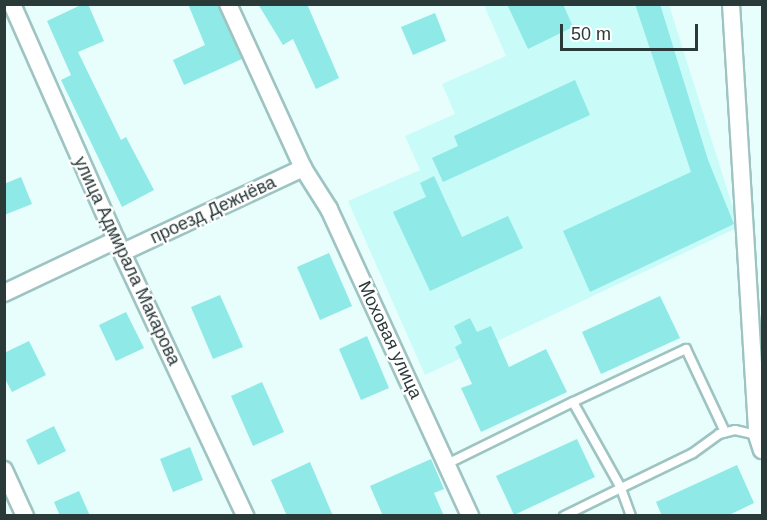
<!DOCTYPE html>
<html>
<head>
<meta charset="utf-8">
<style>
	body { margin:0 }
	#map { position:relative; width:767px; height:520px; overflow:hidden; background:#e7fefd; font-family:Helvetica,sans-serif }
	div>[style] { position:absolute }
	.built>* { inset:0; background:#c9fbf9 }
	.building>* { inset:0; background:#8fe9e6 }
	.roads { filter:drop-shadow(2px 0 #9ec4c2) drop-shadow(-2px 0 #9ec4c2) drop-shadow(0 2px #9ec4c2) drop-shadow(0 -2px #9ec4c2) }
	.service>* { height:8px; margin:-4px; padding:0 4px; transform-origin:4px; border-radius:4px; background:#fff }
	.minor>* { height:16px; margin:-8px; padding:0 8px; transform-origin:8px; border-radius:8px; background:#fff }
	span { translate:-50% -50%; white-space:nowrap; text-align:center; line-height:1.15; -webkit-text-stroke:4.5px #fff; paint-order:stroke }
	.street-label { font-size:18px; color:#2a3a39 }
	.frame { position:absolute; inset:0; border:6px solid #2a3a39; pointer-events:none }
	.scale { position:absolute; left:560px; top:24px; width:138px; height:27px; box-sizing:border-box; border:3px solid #2a3a39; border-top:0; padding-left:8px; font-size:18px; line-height:21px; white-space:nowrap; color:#2a3a39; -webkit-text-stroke:4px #fff; paint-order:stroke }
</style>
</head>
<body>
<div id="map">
	<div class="built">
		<i style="clip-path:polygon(484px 5px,669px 5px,739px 227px,425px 375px,348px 201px,420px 170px,405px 136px,455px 114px,442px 84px,506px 56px)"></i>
	</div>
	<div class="building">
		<i style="clip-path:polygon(83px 4px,88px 4px,104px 41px,78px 52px,121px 140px,126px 137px,154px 190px,122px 207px,61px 80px,71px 75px,47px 21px)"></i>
		<i style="clip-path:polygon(188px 4px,218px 4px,242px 59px,184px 85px,173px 60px,205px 45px)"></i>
		<i style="clip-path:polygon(258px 4px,307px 4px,339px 78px,316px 89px,293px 39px,283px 45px)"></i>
		<i style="clip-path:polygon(507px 4px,563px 4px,573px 27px,528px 49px)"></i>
		<i style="clip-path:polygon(635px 4px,660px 4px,708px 160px,734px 224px,590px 292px,563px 231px,691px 172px)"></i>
		<i style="clip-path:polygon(435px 13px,446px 41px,413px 55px,401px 27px)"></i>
		<i style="clip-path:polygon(575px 80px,590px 115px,443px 182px,432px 158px,458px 146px,454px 136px)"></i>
		<i style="clip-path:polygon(434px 176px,462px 237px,508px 216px,523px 248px,430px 291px,393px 212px,426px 197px,420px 183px)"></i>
		<i style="clip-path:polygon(21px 177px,32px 204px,4px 215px,4px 184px)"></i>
		<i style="clip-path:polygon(329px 253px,352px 306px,320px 320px,297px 267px)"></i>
		<i style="clip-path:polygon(220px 295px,243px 347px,213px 359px,191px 307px)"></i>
		<i style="clip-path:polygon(660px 296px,680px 338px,601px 374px,582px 332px)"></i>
		<i style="clip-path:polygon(126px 312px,144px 348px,116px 361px,99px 325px)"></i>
		<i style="clip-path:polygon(470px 318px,477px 332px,491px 326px,509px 367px,546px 349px,567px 392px,481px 432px,461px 388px,472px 384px,455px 347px,462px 343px,454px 326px)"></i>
		<i style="clip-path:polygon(367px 336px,389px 388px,361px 400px,339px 349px)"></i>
		<i style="clip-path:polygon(29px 341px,46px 375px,12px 392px,4px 377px,4px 353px)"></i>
		<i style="clip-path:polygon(262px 382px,284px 432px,253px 446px,231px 396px)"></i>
		<i style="clip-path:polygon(54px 426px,66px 451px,38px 465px,26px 440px)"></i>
		<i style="clip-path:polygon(577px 439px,595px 477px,514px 515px,496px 476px)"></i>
		<i style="clip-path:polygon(190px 447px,203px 480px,173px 492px,160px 459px)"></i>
		<i style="clip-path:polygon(431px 459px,444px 489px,434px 493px,444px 516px,383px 516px,370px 486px)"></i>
		<i style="clip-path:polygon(310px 462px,333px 516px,287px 516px,271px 480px)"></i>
		<i style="clip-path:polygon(737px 465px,754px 503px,727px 516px,662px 516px,656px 502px)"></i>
		<i style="clip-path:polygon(79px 491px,90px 516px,60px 516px,54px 502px)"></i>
	</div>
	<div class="roads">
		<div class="service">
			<i style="left:447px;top:464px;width:140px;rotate:-26.2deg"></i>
			<i style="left:564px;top:516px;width:64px;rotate:-26.2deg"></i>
			<i style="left:621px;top:488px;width:98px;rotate:-119.2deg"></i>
			<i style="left:573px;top:402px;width:125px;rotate:-25.1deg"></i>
			<i style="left:686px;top:349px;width:92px;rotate:64.8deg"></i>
			<i style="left:631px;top:516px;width:30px;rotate:-110deg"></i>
			<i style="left:621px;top:488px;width:80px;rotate:-25.9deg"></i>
			<i style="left:693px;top:453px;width:32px;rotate:-36deg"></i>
			<i style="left:719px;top:434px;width:16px;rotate:-14deg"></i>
			<i style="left:735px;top:430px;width:23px;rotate:13deg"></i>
		</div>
		<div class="minor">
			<i style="left:12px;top:4px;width:258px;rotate:66.2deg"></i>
			<i style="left:116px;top:240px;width:305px;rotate:64.9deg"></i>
			<i style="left:228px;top:4px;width:180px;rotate:65.4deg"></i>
			<i style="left:303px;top:168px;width:49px;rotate:57.6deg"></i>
			<i style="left:329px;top:209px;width:338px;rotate:65.3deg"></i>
			<i style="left:731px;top:4px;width:432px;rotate:86.5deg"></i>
			<i style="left:757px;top:435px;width:16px;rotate:72deg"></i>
			<i style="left:123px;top:252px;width:199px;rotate:-25deg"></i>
			<i style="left:4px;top:293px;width:124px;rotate:-25.3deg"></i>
			<i style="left:4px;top:470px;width:51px;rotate:65.5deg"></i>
		</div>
	</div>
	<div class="street-label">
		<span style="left:213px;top:210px;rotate:-25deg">проезд Дежнёва</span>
		<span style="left:127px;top:261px;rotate:65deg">улица Адмирала Макарова</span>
		<span style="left:390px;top:340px;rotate:65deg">Моховая улица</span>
	</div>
	<div class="frame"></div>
	<div class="scale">50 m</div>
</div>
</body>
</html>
